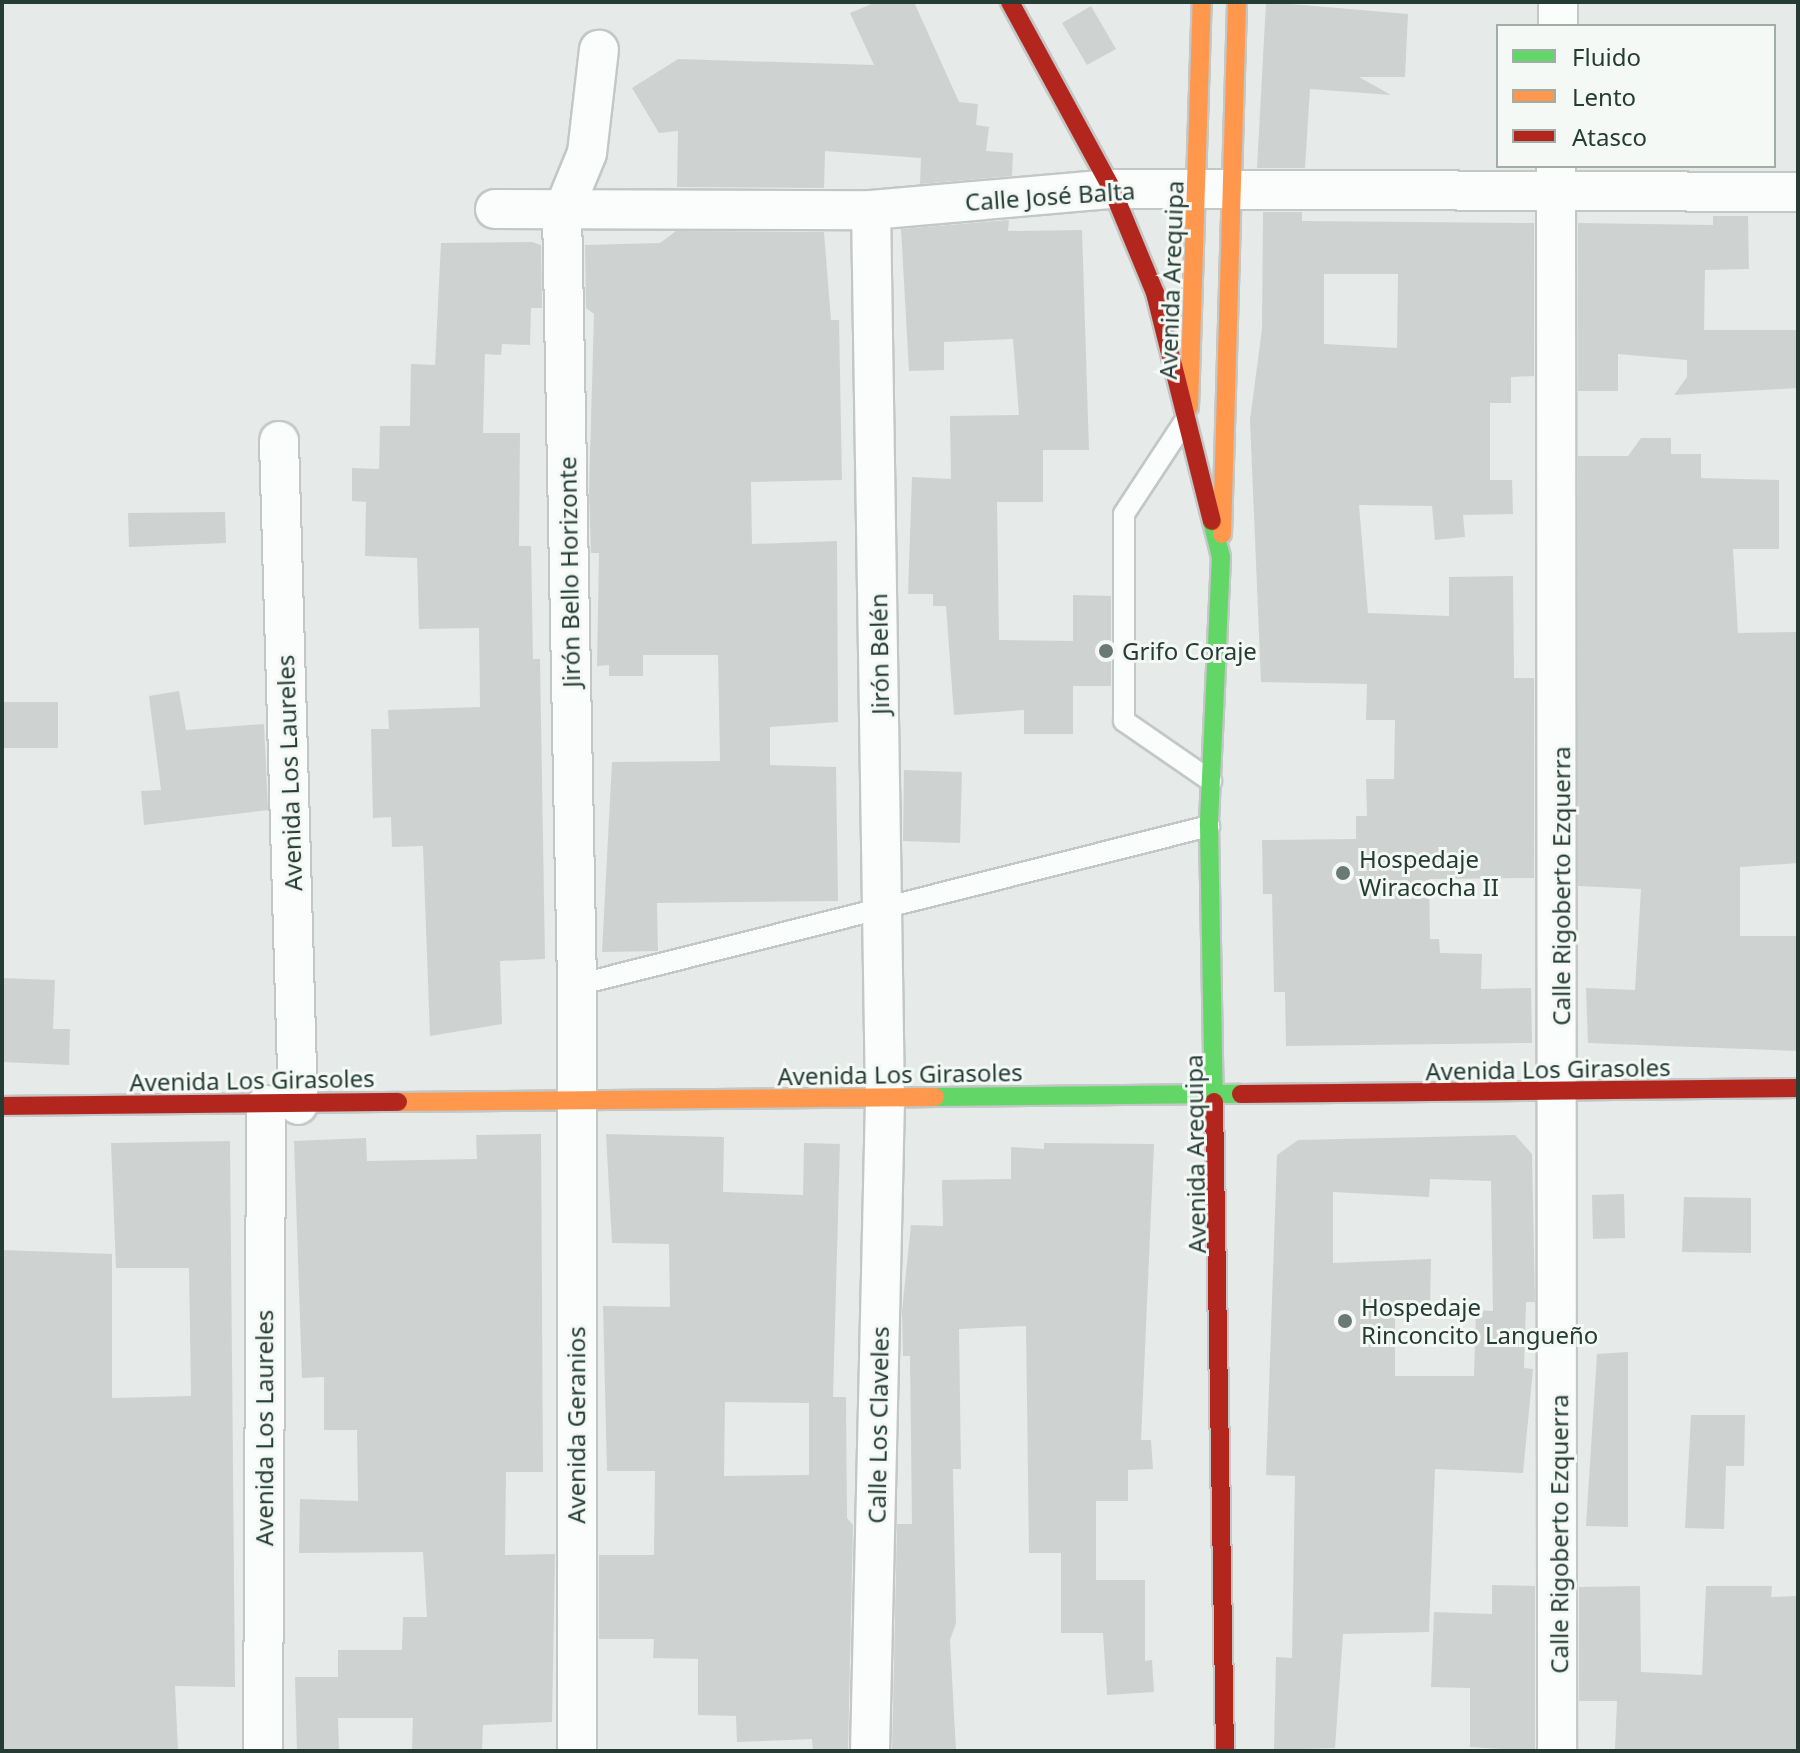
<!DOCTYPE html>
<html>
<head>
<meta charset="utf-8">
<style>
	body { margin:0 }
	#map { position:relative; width:1800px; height:1753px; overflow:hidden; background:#e6eae8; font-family:"Noto Sans",sans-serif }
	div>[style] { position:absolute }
	.building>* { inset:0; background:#ced3d1 }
	.roads { filter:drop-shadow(2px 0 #c3c7c5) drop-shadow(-2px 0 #c3c7c5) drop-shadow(0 2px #c3c7c5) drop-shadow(0 -2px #c3c7c5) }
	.lane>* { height:20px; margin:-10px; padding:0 10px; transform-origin:10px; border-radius:10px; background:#fbfcfc }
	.street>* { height:38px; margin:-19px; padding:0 19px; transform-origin:19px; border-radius:19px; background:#fbfcfc }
	.fast>* { height:18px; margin:-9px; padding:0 9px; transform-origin:9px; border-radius:9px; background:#63d668 }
	.slow>* { height:18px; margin:-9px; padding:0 9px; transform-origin:9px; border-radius:9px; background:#ff974d }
	.jam>* { height:18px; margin:-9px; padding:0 9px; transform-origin:9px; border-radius:9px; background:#b3261e }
	.dots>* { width:22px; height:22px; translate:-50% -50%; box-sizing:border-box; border:4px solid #f4f9f6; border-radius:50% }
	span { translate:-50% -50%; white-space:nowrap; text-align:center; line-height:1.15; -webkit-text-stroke:6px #f4f9f6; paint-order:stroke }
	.street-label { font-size:24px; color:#253c35 }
	.poi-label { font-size:24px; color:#253c35 }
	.left { translate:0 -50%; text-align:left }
	.frame { position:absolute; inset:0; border:4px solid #253c35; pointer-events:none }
	.legend { position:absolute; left:1496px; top:24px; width:280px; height:144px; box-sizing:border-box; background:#f4f9f6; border:2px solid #a1ada9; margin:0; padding:10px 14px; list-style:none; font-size:24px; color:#253c35 }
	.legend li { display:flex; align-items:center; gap:16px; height:40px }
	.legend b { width:40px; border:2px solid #a1ada9 }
</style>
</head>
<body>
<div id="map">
	<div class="building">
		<i style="clip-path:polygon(876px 2px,914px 2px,959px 102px,978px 104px,976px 125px,989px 127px,986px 151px,1013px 153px,1012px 176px,920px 184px,921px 158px,825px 151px,824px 188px,677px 187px,678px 131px,659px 133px,632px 88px,678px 59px,874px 65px,850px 13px)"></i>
		<i style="clip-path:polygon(1266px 2px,1408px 14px,1405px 77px,1359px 77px,1391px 95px,1310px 89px,1305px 168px,1257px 168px)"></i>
		<i style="clip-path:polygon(1091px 6px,1116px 49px,1087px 65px,1062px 23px)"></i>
		<i style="clip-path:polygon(evenodd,1263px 212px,1302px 212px,1302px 221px,1534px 223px,1534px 376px,1511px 377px,1511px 403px,1490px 403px,1490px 480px,1512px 480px,1513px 514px,1463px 515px,1465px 537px,1435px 540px,1432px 506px,1359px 505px,1368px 613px,1449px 616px,1449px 577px,1513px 576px,1514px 678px,1534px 678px,1534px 878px,1429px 879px,1430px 939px,1439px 939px,1440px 953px,1482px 954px,1481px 989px,1531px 988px,1532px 1043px,1286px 1046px,1285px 992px,1274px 992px,1272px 894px,1263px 894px,1262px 840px,1356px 839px,1356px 816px,1367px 816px,1366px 779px,1394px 779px,1395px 720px,1366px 720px,1367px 684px,1261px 682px,1250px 420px,1262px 329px,1263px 212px,1324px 274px,1398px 274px,1397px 348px,1324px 344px,1324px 274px)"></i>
		<i style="clip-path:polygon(1713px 216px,1748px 216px,1749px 269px,1705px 270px,1704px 330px,1798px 330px,1798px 388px,1674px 395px,1687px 377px,1687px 360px,1618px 354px,1618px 391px,1578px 391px,1578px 223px,1713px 225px)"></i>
		<i style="clip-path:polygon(1009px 220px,1008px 231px,1082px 230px,1089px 450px,1043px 450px,1043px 502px,997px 502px,999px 640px,1073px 641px,1073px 595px,1111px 596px,1111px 686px,1073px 686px,1073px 734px,1024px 734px,1024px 710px,954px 715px,946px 606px,933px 606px,933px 594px,908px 594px,912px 477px,951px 479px,950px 416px,1019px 415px,1013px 339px,944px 342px,944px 370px,909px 371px,901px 229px)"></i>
		<i style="clip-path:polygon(676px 231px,824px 232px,831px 320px,839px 320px,842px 480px,751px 482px,752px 544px,837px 541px,838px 722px,770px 727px,770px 765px,836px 767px,838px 901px,657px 903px,658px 951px,602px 952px,612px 762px,720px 761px,718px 655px,643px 655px,643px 676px,609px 676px,609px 665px,597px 666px,599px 553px,591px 553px,589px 491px,594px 314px,586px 308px,585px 245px,660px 243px)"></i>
		<i style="clip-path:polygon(532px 242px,541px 245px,542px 308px,531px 308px,530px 345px,502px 344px,501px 355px,485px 354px,483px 433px,520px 433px,519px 546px,531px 546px,533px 659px,540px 659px,545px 959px,500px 961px,502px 1024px,430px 1036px,423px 846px,392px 847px,391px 817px,373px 818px,371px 729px,389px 729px,388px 710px,480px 707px,479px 628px,419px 629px,417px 558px,365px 556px,366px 502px,352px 501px,352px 468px,379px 469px,380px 426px,410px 426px,411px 364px,435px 365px,441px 243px)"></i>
		<i style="clip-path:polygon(1641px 438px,1671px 438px,1671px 454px,1701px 454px,1701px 478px,1779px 480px,1779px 549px,1733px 549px,1738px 633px,1798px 632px,1798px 863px,1740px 867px,1740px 936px,1798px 936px,1798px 1051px,1588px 1043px,1586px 988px,1635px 990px,1641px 889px,1578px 886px,1578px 456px,1628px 456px)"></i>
		<i style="clip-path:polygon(225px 512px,226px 543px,129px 547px,128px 513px)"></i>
		<i style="clip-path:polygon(179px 691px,186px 730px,264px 724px,268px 810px,144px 825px,141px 791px,161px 790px,149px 696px)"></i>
		<i style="clip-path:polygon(2px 702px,58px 702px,58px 748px,2px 748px)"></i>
		<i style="clip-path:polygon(904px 770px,962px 772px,960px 843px,903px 841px)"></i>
		<i style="clip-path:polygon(2px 978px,55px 980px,53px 1029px,70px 1029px,69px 1065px,2px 1062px)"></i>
		<i style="clip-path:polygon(541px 1134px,543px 1472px,506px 1472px,505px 1555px,555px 1554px,552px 1722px,483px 1725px,482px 1751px,412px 1751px,413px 1718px,338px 1718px,339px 1751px,297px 1751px,295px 1677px,338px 1677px,338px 1650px,402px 1650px,403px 1617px,427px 1617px,423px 1552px,299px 1553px,300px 1499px,358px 1501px,357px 1430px,324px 1430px,324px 1377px,302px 1378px,294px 1141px,366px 1138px,367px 1161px,477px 1159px,476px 1135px)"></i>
		<i style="clip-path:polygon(evenodd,606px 1134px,724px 1137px,723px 1192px,803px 1195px,804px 1143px,840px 1144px,833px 1397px,846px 1397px,847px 1518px,853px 1525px,848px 1751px,813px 1751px,812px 1739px,737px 1742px,736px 1716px,698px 1715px,698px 1659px,653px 1658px,654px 1639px,599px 1639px,599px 1555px,654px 1555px,655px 1471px,607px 1471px,603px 1306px,670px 1307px,669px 1244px,612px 1243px,606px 1134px,725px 1402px,809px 1403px,809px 1475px,724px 1476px,725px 1402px)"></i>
		<i style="clip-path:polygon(evenodd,1515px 1135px,1532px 1154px,1535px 1302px,1526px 1302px,1524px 1368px,1533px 1369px,1523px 1473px,1435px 1469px,1429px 1632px,1343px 1634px,1335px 1748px,1274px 1750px,1276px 1657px,1292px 1658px,1295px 1476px,1266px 1475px,1277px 1155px,1298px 1140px,1515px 1135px,1430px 1179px,1491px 1181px,1493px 1311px,1476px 1310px,1474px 1376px,1395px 1376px,1395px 1307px,1430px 1308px,1431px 1259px,1333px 1263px,1333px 1192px,1429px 1197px,1430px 1179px)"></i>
		<i style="clip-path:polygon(230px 1141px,235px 1687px,175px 1686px,178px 1751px,2px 1751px,2px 1250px,112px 1254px,112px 1398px,191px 1396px,189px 1268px,116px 1268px,111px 1143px)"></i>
		<i style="clip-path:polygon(1044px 1143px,1154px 1144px,1141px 1440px,1151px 1440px,1153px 1469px,1128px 1470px,1128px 1501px,1096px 1501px,1096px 1580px,1145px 1580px,1145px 1661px,1152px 1660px,1154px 1692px,1107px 1695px,1103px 1633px,1061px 1633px,1061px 1553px,1029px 1553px,1026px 1326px,959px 1329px,961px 1469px,953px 1469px,956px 1623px,950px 1640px,956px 1751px,892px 1751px,897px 1524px,912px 1524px,910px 1356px,903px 1356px,902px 1311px,911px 1225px,943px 1226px,942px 1180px,1011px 1179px,1011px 1147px,1044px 1149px)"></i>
		<i style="clip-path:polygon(1624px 1194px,1625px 1238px,1593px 1239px,1592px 1195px)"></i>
		<i style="clip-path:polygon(1684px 1197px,1751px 1198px,1751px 1253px,1682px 1252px)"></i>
		<i style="clip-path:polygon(1628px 1352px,1628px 1527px,1586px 1526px,1597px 1354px)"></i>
		<i style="clip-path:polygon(1691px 1415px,1745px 1415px,1744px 1466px,1726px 1466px,1724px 1529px,1685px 1528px)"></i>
		<i style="clip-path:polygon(1492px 1585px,1535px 1586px,1535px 1751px,1470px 1747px,1470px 1688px,1431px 1687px,1434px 1612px,1492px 1614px)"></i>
		<i style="clip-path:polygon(1640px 1586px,1641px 1672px,1702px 1675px,1706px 1586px,1772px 1586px,1771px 1597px,1798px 1596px,1798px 1751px,1615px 1749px,1617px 1701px,1579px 1701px,1579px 1587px)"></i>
	</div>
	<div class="roads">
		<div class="lane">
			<i style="left:1185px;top:421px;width:111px;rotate:123.3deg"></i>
			<i style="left:1124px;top:514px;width:207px;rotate:90deg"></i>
			<i style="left:1124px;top:721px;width:106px;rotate:34.6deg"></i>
			<i style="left:577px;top:985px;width:652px;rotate:-14.12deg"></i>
		</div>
		<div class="street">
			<i style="left:1558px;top:2px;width:24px;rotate:90deg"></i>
			<i style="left:1556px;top:166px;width:1585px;rotate:89.96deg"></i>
			<i style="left:495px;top:209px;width:376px;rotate:0.2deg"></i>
			<i style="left:871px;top:210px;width:242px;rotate:-5deg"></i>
			<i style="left:1112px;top:189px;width:686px;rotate:0.25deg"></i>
			<i style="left:279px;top:441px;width:664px;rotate:88.36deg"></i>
			<i style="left:263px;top:1751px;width:646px;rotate:-89.73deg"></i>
			<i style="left:577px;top:1751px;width:766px;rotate:-90deg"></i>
			<i style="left:577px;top:985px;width:771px;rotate:-91.11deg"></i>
			<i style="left:562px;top:214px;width:66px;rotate:-67.7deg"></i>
			<i style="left:587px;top:153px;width:104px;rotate:-83.4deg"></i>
			<i style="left:870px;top:1751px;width:652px;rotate:-88.68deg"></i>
			<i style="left:885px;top:1099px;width:889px;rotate:-90.9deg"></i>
		</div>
		<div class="fast">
			<i style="left:1212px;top:521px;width:37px;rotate:76deg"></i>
			<i style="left:1221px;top:557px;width:269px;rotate:92.6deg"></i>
			<i style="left:1209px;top:826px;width:276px;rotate:89deg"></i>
			<i style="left:935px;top:1097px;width:306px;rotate:-0.6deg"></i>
		</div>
		<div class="slow">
			<i style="left:1189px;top:407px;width:405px;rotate:-88.2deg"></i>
			<i style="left:1222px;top:534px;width:532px;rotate:-88.38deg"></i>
			<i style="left:398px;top:1102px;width:537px;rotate:-0.53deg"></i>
		</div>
		<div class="jam">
			<i style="left:1010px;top:2px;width:213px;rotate:61.4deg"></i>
			<i style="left:1112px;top:189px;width:113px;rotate:67.5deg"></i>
			<i style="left:1155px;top:293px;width:235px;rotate:76deg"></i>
			<i style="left:1241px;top:1094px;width:557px;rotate:-0.62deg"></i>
			<i style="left:1214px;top:1102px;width:649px;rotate:89.03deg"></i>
			<i style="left:2px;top:1106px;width:396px;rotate:-0.6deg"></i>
		</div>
	</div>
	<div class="dots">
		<i style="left:1106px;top:651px;background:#697974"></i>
		<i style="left:1343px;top:873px;background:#697974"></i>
		<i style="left:1345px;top:1321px;background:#697974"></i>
	</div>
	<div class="street-label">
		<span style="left:1050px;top:196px;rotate:-4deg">Calle José Balta</span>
		<span style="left:1171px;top:280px;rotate:-88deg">Avenida Arequipa</span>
		<span style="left:569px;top:572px;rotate:-91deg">Jirón Bello Horizonte</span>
		<span style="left:879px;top:654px;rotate:-91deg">Jirón Belén</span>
		<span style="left:289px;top:773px;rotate:-92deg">Avenida Los Laureles</span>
		<span style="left:1561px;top:886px;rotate:-90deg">Calle Rigoberto Ezquerra</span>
		<span style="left:1548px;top:1069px;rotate:-1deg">Avenida Los Girasoles</span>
		<span style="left:900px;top:1074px;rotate:-1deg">Avenida Los Girasoles</span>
		<span style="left:252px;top:1080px;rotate:-1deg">Avenida Los Girasoles</span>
		<span style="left:1195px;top:1154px;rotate:-91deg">Avenida Arequipa</span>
		<span style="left:576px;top:1425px;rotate:-90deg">Avenida Geranios</span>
		<span style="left:878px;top:1425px;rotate:-89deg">Calle Los Claveles</span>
		<span style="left:264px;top:1428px;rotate:-90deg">Avenida Los Laureles</span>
		<span style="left:1559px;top:1534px;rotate:-90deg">Calle Rigoberto Ezquerra</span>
	</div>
	<div class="poi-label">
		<span class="left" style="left:1122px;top:651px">Grifo Coraje</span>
		<span class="left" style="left:1359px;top:873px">Hospedaje<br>Wiracocha II</span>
		<span class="left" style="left:1361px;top:1321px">Hospedaje<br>Rinconcito Langueño</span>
	</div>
	<div class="frame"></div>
	<ul class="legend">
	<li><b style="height:10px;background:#63d668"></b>Fluido</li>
	<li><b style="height:10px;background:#ff974d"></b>Lento</li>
	<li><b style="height:10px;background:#b3261e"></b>Atasco</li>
	</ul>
</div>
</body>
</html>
